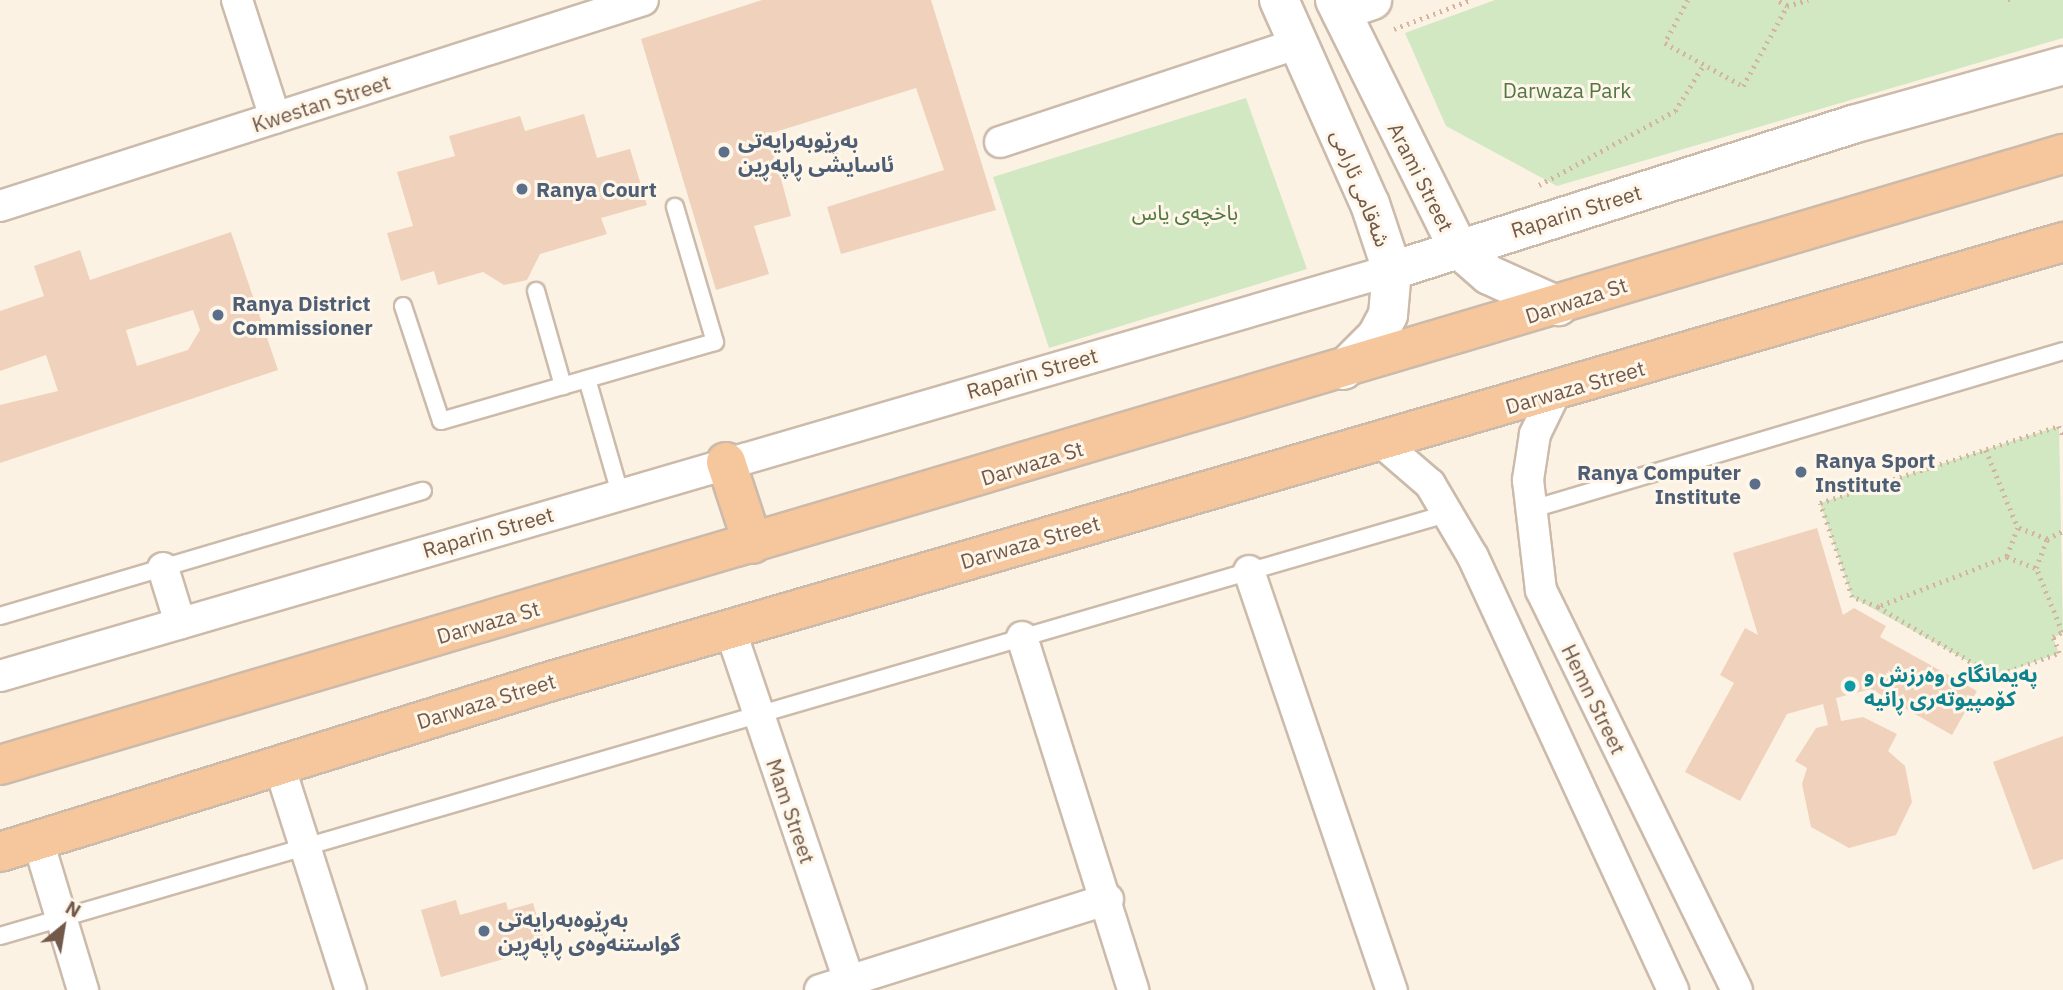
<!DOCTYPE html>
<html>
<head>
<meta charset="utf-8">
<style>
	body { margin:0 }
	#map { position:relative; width:2063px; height:990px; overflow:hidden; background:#fbf2e3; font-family:"IBM Plex Sans","Noto Sans Arabic",sans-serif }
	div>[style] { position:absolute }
	.green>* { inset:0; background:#d1e8c2 }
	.building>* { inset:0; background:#f0d1bb }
	.path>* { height:4.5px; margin-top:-2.25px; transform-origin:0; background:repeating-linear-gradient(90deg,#d4b49f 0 2px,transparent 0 7px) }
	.roads { filter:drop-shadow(2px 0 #ccbaaa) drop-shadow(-2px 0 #ccbaaa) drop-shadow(0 2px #ccbaaa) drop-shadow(0 -2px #ccbaaa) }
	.service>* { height:16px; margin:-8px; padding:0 8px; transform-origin:8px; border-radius:8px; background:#fff }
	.minor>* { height:30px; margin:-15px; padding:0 15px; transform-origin:15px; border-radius:15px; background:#fff }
	.tertiary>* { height:37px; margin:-18.5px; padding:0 18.5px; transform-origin:18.5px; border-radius:18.5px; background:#fff }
	.secondary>* { height:38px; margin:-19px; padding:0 19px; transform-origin:19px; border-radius:19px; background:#fff }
	.trunk>* { height:38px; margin:-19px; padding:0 19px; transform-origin:19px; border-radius:19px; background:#f6c69c }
	.dots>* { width:19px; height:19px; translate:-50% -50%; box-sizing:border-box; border:4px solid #fef6e9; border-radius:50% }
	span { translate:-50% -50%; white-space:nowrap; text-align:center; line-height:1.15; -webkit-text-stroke:6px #fef6e9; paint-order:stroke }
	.park-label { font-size:21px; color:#527842 }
	.street-label { font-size:21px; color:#72594a }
	.service-label { font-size:21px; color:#4e5e75; font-weight:700 }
	.left { translate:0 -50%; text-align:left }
	.right { translate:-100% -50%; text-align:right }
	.culture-label { font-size:21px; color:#0d838f; font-weight:700 }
	.north { position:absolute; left:28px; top:892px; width:70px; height:70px; -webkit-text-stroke:5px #fef6e9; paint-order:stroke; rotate:30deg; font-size:19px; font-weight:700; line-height:28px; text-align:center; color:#72594a }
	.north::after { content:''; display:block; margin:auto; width:24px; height:32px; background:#72594a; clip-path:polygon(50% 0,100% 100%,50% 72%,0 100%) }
</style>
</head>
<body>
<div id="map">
	<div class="green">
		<i style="clip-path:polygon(1495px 0,2063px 0,2063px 38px,1557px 186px,1446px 126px,1405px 33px)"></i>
		<i style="clip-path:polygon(1246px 98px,1307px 269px,1049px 348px,993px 177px)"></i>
		<i style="clip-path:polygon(2059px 426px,2063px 633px,2053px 638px,2059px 653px,1995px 676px,1852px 597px,1820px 503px)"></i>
	</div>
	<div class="building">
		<i style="clip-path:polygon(762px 0,931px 0,996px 210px,841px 254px,827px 207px,944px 170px,916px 88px,769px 134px,791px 216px,754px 226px,769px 274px,716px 290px,641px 39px)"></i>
		<i style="clip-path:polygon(584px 114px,597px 158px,630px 149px,647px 205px,601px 218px,607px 234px,540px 254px,527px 280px,504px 285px,483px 272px,438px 285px,434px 271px,401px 281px,387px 233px,413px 226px,397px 172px,455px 156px,449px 136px,520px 116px,525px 131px)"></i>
		<i style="clip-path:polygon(evenodd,231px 232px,278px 370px,0 463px,0 405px,58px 391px,46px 355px,0 371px,0 311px,44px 296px,34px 266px,80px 250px,90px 280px,231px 232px,193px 310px,200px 330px,188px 350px,137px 366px,126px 330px,193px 310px)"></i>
		<i style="clip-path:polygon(1817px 528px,1843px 615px,1854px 608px,1886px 626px,1880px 637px,1977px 691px,1952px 735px,1871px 689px,1836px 698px,1841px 721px,1863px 717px,1897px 734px,1888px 751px,1905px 766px,1912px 802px,1896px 835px,1849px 848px,1811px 827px,1802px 784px,1807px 768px,1795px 761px,1816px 728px,1828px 725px,1823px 704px,1787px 714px,1740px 801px,1685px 772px,1734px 683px,1720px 675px,1745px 628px,1758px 635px,1733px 553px)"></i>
		<i style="clip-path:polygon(2063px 736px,2063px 859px,2033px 870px,1993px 762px)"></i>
		<i style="clip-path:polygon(456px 900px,460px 915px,506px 902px,508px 910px,533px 903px,546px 947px,441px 977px,421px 910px)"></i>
	</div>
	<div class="path">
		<i style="left:1688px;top:0;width:49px;rotate:118.1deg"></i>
		<i style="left:1665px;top:43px;width:89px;rotate:28.9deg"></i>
		<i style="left:1743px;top:86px;width:91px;rotate:-61.2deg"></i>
		<i style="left:1787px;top:6px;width:13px;rotate:-151deg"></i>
		<i style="left:2008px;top:0;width:5px"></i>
		<i style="left:1787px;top:6px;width:22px;rotate:-16deg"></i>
		<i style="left:1394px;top:29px;width:81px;rotate:-20.9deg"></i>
		<i style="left:1539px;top:185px;width:155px;rotate:-28.6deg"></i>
		<i style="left:1675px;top:111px;width:55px;rotate:-58.3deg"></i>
		<i style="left:1986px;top:450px;width:84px;rotate:67.7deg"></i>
		<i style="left:2018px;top:528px;width:31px;rotate:111deg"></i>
		<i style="left:2007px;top:557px;width:31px;rotate:21deg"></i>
		<i style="left:2036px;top:568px;width:31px;rotate:-69deg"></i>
		<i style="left:2047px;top:539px;width:31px;rotate:-159deg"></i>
		<i style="left:2047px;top:539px;width:18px;rotate:-27deg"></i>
		<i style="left:2007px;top:557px;width:138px;rotate:158.8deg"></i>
		<i style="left:1878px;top:607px;width:136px;rotate:30.5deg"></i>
		<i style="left:1995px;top:676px;width:68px;rotate:-19.8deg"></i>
		<i style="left:2059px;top:653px;width:17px;rotate:-111deg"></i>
		<i style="left:2053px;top:637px;width:10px;rotate:-29deg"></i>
		<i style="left:2062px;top:632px;width:69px;rotate:-112.1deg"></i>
		<i style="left:1878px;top:607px;width:28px;rotate:-159deg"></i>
		<i style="left:1852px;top:597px;width:99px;rotate:-108.8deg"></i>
		<i style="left:1820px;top:503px;width:251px;rotate:-17.9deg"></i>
		<i style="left:2059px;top:426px;width:11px;rotate:68deg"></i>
	</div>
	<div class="roads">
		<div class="service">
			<i style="left:536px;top:291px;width:99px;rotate:74.1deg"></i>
			<i style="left:403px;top:306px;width:121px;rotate:71.7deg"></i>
			<i style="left:441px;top:421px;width:285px;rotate:-16.1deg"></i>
			<i style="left:715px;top:342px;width:141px;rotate:-106.5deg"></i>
			<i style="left:587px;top:379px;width:119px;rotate:73.9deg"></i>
			<i style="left:1529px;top:510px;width:557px;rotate:-16.58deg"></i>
			<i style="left:0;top:616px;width:441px;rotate:-16.5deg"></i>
			<i style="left:0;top:936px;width:1509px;rotate:-16.27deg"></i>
		</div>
		<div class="minor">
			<i style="left:237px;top:0;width:124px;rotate:72.1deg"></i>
			<i style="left:1000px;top:142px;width:315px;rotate:-18.3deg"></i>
			<i style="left:0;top:206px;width:675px;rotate:-17.76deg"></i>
			<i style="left:1555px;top:393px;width:46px;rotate:116deg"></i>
			<i style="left:1535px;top:434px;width:47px;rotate:98.7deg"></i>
			<i style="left:1528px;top:480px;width:111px;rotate:83.3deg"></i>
			<i style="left:1541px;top:590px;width:445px;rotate:63.9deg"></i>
			<i style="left:1380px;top:441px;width:66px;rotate:40.7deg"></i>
			<i style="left:1430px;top:484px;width:85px;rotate:59.5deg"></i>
			<i style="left:1473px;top:557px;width:477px;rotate:65.2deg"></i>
			<i style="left:163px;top:568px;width:58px;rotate:72.8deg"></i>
			<i style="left:1249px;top:571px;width:443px;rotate:71.2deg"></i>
			<i style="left:731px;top:632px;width:378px;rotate:71.3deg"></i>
			<i style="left:1022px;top:637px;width:370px;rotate:72.5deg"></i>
			<i style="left:0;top:676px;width:1450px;rotate:-16.26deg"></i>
			<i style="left:279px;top:765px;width:236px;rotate:72.3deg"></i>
			<i style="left:38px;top:841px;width:156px;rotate:73.2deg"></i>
			<i style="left:820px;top:990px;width:302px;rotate:-17.5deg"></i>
		</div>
		<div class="tertiary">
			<i style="left:1340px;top:11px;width:34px;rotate:-19deg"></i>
			<i style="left:1392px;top:270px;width:483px;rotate:-17.6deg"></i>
			<i style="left:1852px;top:124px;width:219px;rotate:-15.6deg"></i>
		</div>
		<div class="secondary">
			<i style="left:1279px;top:0;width:223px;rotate:66deg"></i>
			<i style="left:1370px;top:204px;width:70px;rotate:71.6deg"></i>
			<i style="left:1392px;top:270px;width:45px;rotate:95.1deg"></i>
			<i style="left:1388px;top:315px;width:24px;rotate:118deg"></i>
			<i style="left:1377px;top:336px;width:48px;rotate:135deg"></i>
			<i style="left:1335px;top:0;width:277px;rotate:63.6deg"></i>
			<i style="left:1458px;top:248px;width:41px;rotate:41.1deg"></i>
			<i style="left:1489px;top:275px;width:76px;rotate:24.2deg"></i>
		</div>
		<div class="trunk">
			<i style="left:726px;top:462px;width:86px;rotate:71.8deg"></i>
			<i style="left:0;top:765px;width:2152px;rotate:-16.5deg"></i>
			<i style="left:0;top:852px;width:574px;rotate:-17.23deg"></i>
			<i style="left:548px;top:682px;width:1578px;rotate:-16.19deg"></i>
		</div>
	</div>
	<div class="dots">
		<i style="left:724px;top:152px;background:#5c6f8a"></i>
		<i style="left:522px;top:189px;background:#5c6f8a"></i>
		<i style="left:218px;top:315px;background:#5c6f8a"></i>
		<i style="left:1801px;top:472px;background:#5c6f8a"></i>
		<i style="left:1755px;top:484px;background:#5c6f8a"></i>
		<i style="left:1850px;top:686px;background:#0f9aa8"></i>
		<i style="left:484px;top:931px;background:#5c6f8a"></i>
	</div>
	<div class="park-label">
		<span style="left:1567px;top:90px">Darwaza Park</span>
		<span style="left:1185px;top:212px">باخچەی یاس</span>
	</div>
	<div class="street-label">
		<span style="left:321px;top:103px;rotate:-18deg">Kwestan Street</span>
		<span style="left:1421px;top:177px;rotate:63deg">Arami Street</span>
		<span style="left:1361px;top:188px;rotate:68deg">شەقامی ئارامی</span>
		<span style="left:1576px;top:211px;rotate:-17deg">Raparin Street</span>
		<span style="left:1576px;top:300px;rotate:-18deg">Darwaza St</span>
		<span style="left:1032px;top:373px;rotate:-16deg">Raparin Street</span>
		<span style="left:1575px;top:387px;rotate:-16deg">Darwaza Street</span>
		<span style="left:1032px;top:463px;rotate:-17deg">Darwaza St</span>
		<span style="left:488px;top:532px;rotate:-16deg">Raparin Street</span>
		<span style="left:1030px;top:542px;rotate:-16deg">Darwaza Street</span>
		<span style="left:488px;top:622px;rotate:-16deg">Darwaza St</span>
		<span style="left:1594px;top:699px;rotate:64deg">Hemn Street</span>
		<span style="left:486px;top:701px;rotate:-17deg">Darwaza Street</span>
		<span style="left:791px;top:811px;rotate:71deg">Mam Street</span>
	</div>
	<div class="service-label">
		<span class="left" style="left:738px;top:152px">بەڕێوبەرایەتی<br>ئاسایشی ڕاپەڕین</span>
		<span class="left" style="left:536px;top:189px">Ranya Court</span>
		<span class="left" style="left:232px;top:315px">Ranya District<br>Commissioner</span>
		<span class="left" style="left:1815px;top:472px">Ranya Sport<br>Institute</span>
		<span class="right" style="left:1741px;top:484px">Ranya Computer<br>Institute</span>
		<span class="left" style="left:498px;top:931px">بەڕێوەبەرایەتی<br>گواستنەوەی ڕاپەڕین</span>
	</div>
	<div class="culture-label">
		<span class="left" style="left:1864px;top:686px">پەیمانگای وەرزش و<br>کۆمپیوتەری ڕانیە</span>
	</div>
	<div class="north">N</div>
</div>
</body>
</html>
